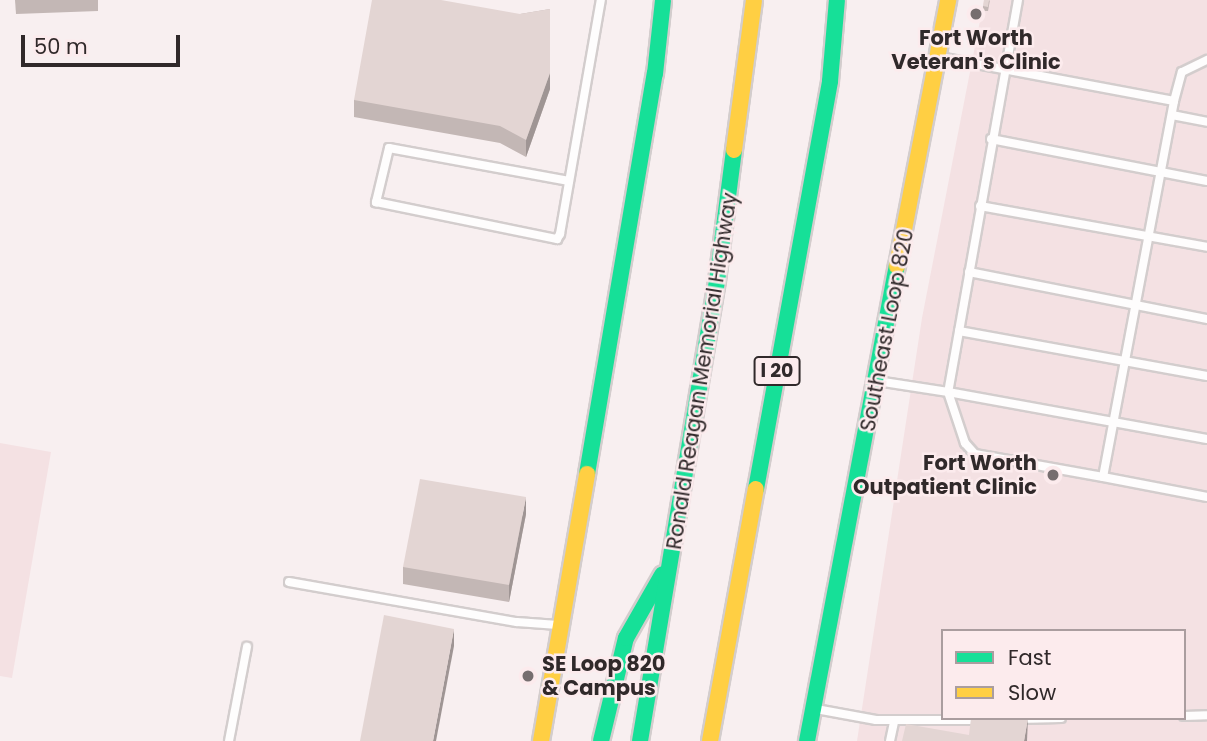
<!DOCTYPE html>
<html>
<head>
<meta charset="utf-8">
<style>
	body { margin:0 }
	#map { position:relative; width:1207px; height:741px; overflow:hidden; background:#f8eff0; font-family:Poppins,sans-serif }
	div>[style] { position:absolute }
	.built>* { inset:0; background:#f4e1e3 }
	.roads { filter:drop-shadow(2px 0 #d3cdcd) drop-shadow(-2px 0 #d3cdcd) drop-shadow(0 2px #d3cdcd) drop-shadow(0 -2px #d3cdcd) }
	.lane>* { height:8px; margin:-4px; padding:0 4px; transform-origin:4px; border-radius:4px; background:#fefdfd }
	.fast>* { height:16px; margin:-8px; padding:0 8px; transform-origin:8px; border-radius:8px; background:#16e098 }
	.slow>* { height:16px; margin:-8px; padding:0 8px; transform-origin:8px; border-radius:8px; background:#ffcf43 }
	.wall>* { inset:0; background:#c3b7b5 }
	.shaded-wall>* { inset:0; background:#9f9594 }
	.building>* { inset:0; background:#e3d5d3 }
	.dots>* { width:19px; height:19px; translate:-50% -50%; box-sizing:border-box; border:4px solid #fcebed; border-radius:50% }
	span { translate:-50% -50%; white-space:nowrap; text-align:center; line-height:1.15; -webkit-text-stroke:5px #fcebed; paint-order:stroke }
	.shield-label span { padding:2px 5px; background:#fcebed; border:2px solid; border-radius:5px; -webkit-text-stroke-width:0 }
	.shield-label { font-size:19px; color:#30292a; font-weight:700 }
	.poi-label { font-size:21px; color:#30292a; font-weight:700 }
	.right { translate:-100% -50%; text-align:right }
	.left { translate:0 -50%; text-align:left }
	.street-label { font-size:21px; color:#30292a }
	.legend { position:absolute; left:941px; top:629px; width:245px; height:91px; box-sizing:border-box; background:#fcebed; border:2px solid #aa9d9f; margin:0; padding:9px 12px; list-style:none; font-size:21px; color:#30292a }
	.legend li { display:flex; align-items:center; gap:14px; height:35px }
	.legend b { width:35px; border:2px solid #aa9d9f }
	.scale { position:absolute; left:21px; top:35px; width:159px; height:32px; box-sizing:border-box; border:4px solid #30292a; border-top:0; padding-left:9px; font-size:21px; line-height:24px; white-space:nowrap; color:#30292a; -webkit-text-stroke:5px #fcebed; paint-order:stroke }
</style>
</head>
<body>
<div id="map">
	<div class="built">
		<i style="clip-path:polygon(evenodd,984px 0,1207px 0,1207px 741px,857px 741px,922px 318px,984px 0,943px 631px,1184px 631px,1184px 718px,943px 718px,943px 631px)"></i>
		<i style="clip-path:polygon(0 443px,51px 452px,12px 678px,0 676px)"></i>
	</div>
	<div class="roads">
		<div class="lane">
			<i style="left:1018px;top:0;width:398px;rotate:100.1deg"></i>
			<i style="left:948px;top:392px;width:263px;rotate:10.3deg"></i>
			<i style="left:1174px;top:101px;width:30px;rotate:-75deg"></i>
			<i style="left:1182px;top:72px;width:28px;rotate:-26deg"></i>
			<i style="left:1172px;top:115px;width:36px;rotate:11deg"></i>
			<i style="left:991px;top:139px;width:220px;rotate:11deg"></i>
			<i style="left:569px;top:181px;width:183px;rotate:-169.6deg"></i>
			<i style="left:389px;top:148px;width:56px;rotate:103.5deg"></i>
			<i style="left:376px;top:202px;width:185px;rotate:11.6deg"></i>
			<i style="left:557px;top:239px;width:6px;rotate:-59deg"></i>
			<i style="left:560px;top:234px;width:238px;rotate:-80.1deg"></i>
			<i style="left:980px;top:206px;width:231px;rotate:10.2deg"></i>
			<i style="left:969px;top:272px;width:243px;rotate:11.2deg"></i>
			<i style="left:959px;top:331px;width:252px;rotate:10.3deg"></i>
			<i style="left:877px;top:381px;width:72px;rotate:8.8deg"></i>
			<i style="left:948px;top:392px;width:54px;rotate:71.6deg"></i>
			<i style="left:965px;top:443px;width:15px;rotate:48deg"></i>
			<i style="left:975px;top:454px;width:130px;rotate:10.2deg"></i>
			<i style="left:1103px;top:477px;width:383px;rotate:-79.3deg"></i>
			<i style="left:1174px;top:101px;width:239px;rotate:-169.4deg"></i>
			<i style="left:1103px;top:477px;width:106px;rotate:10.9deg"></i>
			<i style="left:289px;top:582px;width:231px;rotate:10deg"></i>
			<i style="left:517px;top:622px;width:41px;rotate:4.2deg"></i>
			<i style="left:816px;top:709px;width:61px;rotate:10.4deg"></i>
			<i style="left:876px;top:720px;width:105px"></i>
			<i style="left:1184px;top:716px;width:23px;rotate:-2deg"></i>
			<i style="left:1018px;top:719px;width:43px;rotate:-1.3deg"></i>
			<i style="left:229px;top:741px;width:96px;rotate:-79.2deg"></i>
			<i style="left:890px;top:741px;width:19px;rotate:-78deg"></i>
		</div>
		<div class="fast">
			<i style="left:587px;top:474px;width:406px;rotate:-80.4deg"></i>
			<i style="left:655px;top:74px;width:74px;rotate:-83.8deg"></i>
			<i style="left:756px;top:489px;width:415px;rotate:-79.7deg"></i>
			<i style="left:830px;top:81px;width:81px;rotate:-85.1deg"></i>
			<i style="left:601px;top:741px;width:106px;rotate:-76.4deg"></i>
			<i style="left:626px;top:638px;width:73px;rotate:-60.3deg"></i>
			<i style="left:640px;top:741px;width:466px;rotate:-80.5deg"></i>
			<i style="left:717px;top:281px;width:132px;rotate:-82.6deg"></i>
			<i style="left:807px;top:741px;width:483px;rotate:-79.3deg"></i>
		</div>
		<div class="slow">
			<i style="left:734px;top:150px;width:151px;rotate:-82.4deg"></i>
			<i style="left:897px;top:266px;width:271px;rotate:-79.1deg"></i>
			<i style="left:541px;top:741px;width:271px;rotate:-80.2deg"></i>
			<i style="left:710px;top:741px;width:256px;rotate:-79.7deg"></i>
		</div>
	</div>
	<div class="wall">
		<i style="clip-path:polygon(15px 0,98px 0,98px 11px,16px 14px)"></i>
		<i style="clip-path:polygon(990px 0,988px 11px,983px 11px,983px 6px)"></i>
		<i style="clip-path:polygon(550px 9px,550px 89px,526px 157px,500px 143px,354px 117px,354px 100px,520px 14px)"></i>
		<i style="clip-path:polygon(526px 514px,509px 602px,403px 584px,403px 567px)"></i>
	</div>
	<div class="shaded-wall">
		<i style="clip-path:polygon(550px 73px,550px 89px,526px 157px,526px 140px)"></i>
		<i style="clip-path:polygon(526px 497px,526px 514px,509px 602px,509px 585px)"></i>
		<i style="clip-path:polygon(454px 629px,454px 646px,436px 741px,433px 741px)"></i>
		<i style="clip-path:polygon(1028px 718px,1027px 741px,1024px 741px)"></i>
	</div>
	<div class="building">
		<i style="clip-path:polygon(372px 0,441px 0,520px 14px,550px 9px,550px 73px,526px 140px,500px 126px,354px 100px)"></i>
		<i style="clip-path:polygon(984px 0,989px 0,988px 7px,983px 6px)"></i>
		<i style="clip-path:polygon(420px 479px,526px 497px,509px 585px,403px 567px)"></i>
		<i style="clip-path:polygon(384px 615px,454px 629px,433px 741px,360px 741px)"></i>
		<i style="clip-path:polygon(971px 718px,1028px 718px,1024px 741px,902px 741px,906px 724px,969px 735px)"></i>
	</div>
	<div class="dots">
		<i style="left:976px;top:14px;background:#766e6f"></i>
		<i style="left:1053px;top:475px;background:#766e6f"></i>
		<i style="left:528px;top:676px;background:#766e6f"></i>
	</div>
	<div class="shield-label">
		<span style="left:777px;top:371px">I 20</span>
	</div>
	<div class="poi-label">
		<span style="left:976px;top:50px">Fort Worth<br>Veteran's Clinic</span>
		<span class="right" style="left:1037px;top:475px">Fort Worth<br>Outpatient Clinic</span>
		<span class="left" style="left:542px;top:676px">SE Loop 820<br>&amp; Campus</span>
	</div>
	<div class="street-label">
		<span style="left:887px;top:330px;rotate:-79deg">Southeast Loop 820</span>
		<span style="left:702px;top:371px;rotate:-81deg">Ronald Reagan Memorial Highway</span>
	</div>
	<ul class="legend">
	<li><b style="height:9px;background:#16e098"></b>Fast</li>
	<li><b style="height:9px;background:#ffcf43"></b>Slow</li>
	</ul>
	<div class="scale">50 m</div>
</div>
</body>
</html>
